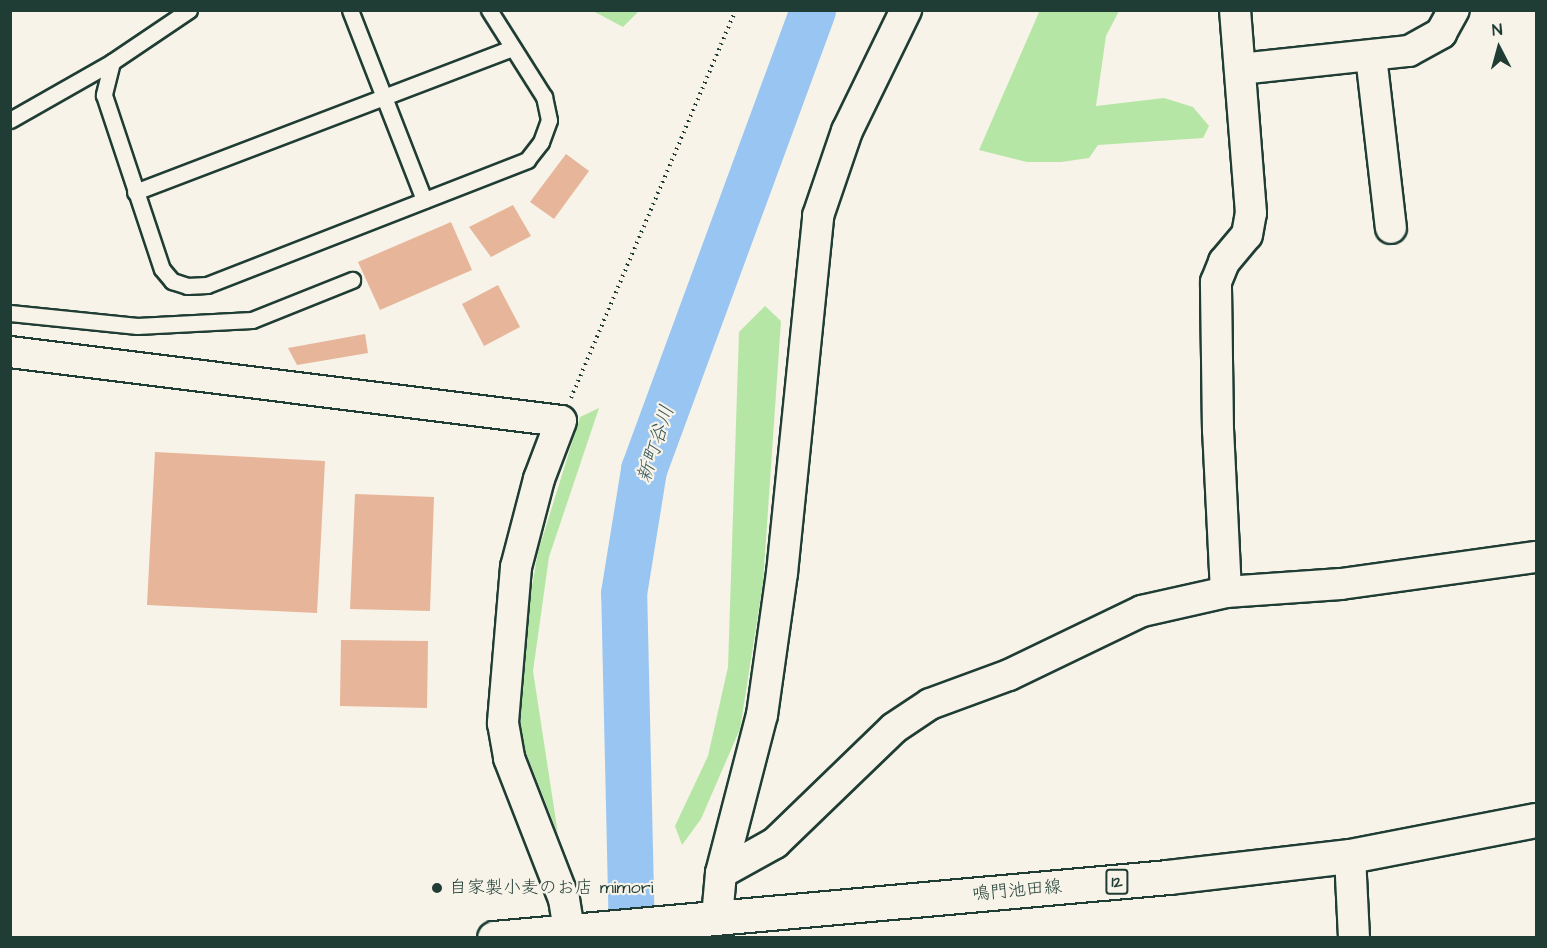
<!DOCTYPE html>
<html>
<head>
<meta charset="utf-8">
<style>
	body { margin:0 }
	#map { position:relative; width:1547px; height:948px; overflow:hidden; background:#f7f3e8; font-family:"Architects Daughter","Klee One",sans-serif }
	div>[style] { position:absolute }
	.green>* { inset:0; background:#b6e6a6 }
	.river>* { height:46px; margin:-23px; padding:0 23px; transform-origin:23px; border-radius:23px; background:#98c5f2 }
	.building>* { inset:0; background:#e7b599 }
	.path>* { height:4px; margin-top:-2px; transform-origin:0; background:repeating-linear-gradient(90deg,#1f3d34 0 1.5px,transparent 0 6px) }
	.roads { filter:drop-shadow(2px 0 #1f3d34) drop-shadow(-2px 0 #1f3d34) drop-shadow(0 2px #1f3d34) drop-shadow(0 -2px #1f3d34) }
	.service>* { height:15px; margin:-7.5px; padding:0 7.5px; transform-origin:7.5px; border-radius:7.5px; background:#f7f3e8 }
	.minor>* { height:30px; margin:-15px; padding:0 15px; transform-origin:15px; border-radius:15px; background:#f7f3e8 }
	.primary>* { height:33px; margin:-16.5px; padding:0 16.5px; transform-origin:16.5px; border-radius:16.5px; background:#f7f3e8 }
	.dots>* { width:16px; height:16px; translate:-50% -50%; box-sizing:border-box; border:3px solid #f7f3e8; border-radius:50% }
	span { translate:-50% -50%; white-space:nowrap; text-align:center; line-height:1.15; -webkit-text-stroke:4.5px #f7f3e8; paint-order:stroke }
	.shield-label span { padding:2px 4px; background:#f7f3e8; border:2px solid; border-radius:4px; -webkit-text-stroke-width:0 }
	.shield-label { font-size:16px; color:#1f3d34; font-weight:700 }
	.poi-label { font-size:18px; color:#1f3d34 }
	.left { translate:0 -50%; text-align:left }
	.street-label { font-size:18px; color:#1f3d34 }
	.water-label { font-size:20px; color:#37585a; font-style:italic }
	.frame { position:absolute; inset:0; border:12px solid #1f3d34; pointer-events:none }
	.north { position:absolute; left:1469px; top:18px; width:60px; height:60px; -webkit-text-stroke:4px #f7f3e8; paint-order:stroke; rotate:354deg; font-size:16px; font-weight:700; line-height:24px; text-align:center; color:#1f3d34 }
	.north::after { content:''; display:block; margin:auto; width:21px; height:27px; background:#1f3d34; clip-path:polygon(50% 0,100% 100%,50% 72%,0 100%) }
</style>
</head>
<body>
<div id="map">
	<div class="green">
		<i style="clip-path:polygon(1040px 10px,1119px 11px,1106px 36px,1096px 106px,1164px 98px,1193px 107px,1209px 126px,1203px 138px,1098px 145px,1089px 158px,1061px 162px,1027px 162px,979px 150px)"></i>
		<i style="clip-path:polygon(593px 11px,639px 10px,639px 11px,623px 27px)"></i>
		<i style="clip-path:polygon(765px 306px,781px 321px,763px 583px,740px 729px,701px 819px,682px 845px,675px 826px,708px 756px,728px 667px,739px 332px)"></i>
		<i style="clip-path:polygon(599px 408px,549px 557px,533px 671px,558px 834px,521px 740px,519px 660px,538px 552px,580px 417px)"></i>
	</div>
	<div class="river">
		<i style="left:632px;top:938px;width:344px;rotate:-91.3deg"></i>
		<i style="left:624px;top:594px;width:126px;rotate:-80.8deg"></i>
		<i style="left:644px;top:470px;width:490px;rotate:-69.8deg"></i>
	</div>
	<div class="building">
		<i style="clip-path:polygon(566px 154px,589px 171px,554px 219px,530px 202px)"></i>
		<i style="clip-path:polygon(513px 205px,531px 236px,491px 257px,469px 227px)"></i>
		<i style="clip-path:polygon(451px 222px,472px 270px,380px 310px,358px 262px)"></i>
		<i style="clip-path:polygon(498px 285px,520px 327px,484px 346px,462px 304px)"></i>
		<i style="clip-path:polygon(365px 334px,368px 353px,297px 365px,288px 348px)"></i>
		<i style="clip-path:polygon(155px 452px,325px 461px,317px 613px,147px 605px)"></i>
		<i style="clip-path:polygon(355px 494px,434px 497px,430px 611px,350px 609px)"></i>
		<i style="clip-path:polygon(341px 640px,428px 641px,427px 708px,340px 706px)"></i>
	</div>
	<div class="path">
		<i style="left:571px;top:398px;width:422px;rotate:-67deg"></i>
	</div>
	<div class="roads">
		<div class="service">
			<i style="left:189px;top:10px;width:93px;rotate:146deg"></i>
			<i style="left:112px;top:62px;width:34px;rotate:104deg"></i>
			<i style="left:104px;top:95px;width:183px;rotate:71.6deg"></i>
			<i style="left:162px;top:269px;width:16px;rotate:50deg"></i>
			<i style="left:172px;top:281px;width:16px;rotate:18deg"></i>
			<i style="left:187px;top:286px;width:20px;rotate:-3deg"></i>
			<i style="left:207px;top:285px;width:344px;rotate:-21.3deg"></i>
			<i style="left:527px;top:160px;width:23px;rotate:-52deg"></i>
			<i style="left:541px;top:142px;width:23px;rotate:-70deg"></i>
			<i style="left:549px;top:120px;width:24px;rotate:-102deg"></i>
			<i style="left:544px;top:97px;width:103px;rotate:-122.3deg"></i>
			<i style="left:350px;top:10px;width:204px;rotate:68.7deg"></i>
			<i style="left:10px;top:120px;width:117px;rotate:-29.6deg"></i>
			<i style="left:135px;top:192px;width:404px;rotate:-20.9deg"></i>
			<i style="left:10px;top:313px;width:128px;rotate:5.8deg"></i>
			<i style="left:137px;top:326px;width:115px;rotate:-3deg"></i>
			<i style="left:252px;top:320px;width:108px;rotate:-21.8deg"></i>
		</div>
		<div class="minor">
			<i style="left:1371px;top:56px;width:173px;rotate:83.4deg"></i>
			<i style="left:1240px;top:69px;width:170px;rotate:-6.1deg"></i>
			<i style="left:1409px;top:51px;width:37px;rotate:-29deg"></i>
			<i style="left:1441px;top:33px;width:26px;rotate:-61deg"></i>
			<i style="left:10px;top:352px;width:555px;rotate:7.14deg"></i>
			<i style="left:561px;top:421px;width:62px;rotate:110.8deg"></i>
			<i style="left:539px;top:479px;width:91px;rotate:104.6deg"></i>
			<i style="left:516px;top:567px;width:157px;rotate:94.8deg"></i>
			<i style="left:503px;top:723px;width:36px;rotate:80deg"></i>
			<i style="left:509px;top:758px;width:151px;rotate:68.7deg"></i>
			<i style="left:564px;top:899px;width:32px;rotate:81deg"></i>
			<i style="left:1226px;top:592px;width:161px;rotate:-92.8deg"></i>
			<i style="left:1218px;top:431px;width:149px;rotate:-90.8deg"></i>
			<i style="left:1216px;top:282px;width:22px;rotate:-68deg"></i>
			<i style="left:1224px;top:262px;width:35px;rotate:-50deg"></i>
			<i style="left:1247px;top:235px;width:22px;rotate:-80deg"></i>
			<i style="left:1251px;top:213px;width:204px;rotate:-94.5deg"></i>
			<i style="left:1350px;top:856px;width:82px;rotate:87.2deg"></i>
			<i style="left:721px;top:873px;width:62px;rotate:-29.1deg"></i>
			<i style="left:775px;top:843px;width:165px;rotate:-44deg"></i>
			<i style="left:894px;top:728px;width:43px;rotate:-33.7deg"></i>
			<i style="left:930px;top:704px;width:84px;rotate:-20.2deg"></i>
			<i style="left:1009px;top:675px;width:148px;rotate:-25.7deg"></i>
			<i style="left:1142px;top:611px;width:86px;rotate:-12.7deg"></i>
			<i style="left:1226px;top:592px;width:115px;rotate:-4deg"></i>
			<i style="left:1341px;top:584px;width:197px;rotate:-7.9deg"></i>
			<i style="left:717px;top:917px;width:44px;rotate:-84.8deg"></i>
			<i style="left:721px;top:873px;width:163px;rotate:-75.5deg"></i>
			<i style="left:762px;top:715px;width:143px;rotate:-82deg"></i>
			<i style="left:782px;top:573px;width:359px;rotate:-84.2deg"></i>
			<i style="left:818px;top:216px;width:90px;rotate:-71.2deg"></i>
			<i style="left:847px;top:131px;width:135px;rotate:-64deg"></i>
		</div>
		<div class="primary">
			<i style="left:494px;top:938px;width:677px;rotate:-5.17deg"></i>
			<i style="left:1168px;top:877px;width:183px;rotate:-6.6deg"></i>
			<i style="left:1350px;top:856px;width:189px;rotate:-11deg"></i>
		</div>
	</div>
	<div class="dots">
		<i style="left:437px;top:888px;background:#1f3d34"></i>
	</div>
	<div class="shield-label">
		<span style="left:1117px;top:882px">12</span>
	</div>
	<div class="poi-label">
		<span class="left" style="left:449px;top:888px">自家製小麦のお店 mimori</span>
	</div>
	<div class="street-label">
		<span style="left:1017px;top:891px;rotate:-5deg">鳴門池田線</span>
	</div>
	<div class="water-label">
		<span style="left:656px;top:444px;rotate:-72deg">新町谷川</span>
	</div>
	<div class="frame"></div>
	<div class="north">N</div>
</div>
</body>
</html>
